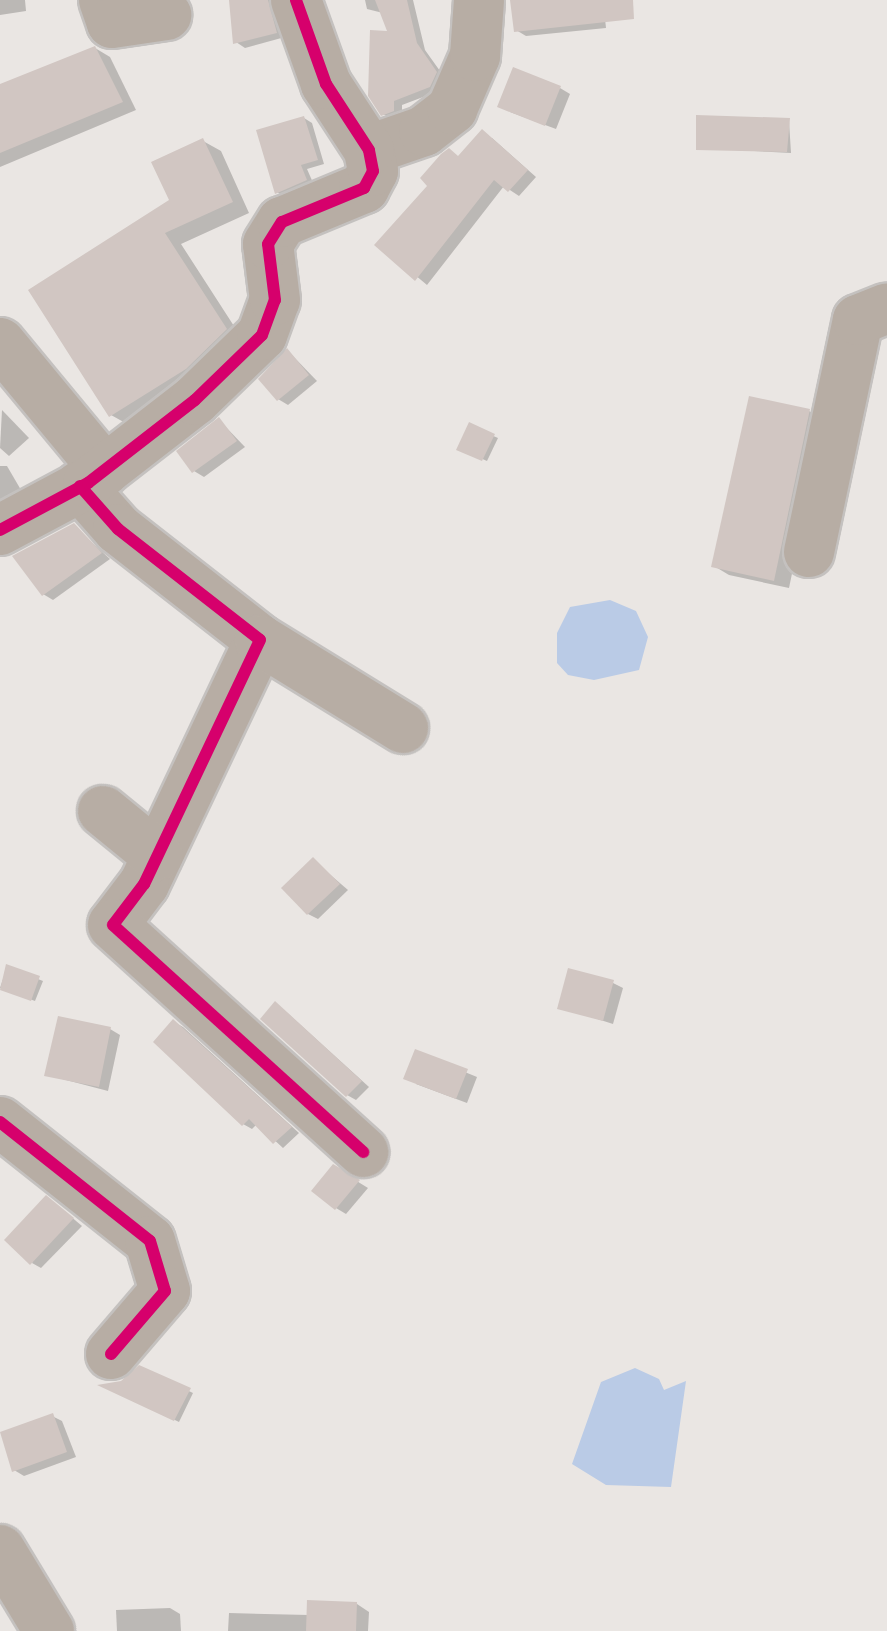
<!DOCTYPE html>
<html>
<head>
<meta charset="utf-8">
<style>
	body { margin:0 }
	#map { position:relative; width:887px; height:1631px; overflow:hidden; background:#eae6e3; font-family:Manrope,sans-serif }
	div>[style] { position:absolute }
	.water>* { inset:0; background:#bacbe6 }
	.shadow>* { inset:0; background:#0003 }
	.building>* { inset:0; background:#d1c6c2 }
	.roads { filter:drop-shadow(2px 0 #c4c1bf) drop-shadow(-2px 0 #c4c1bf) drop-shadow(0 2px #c4c1bf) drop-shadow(0 -2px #c4c1bf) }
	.minor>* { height:50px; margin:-25px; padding:0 25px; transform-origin:25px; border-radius:25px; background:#b7ada4 }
	.cycleway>* { height:12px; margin:-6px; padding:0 6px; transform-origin:6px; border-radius:6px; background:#d6006c }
	span { translate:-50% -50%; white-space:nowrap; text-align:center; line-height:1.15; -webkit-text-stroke:9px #faf2ed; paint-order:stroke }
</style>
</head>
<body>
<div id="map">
	<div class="water">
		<i style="clip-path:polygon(610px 600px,636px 611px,648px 637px,639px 670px,594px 680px,568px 675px,557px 663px,557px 633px,570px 607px)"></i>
		<i style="clip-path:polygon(635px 1368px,659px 1379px,664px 1390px,686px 1381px,671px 1487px,606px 1485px,572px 1464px,601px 1382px)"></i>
	</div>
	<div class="shadow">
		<i style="clip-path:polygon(0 0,25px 0,26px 11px,0 15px)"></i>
		<i style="clip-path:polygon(232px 0,280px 0,285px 37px,245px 48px,236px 42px)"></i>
		<i style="clip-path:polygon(365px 0,413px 0,425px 50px,445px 78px,439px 91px,402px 105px,402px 115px,392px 119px,383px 114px,391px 34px,383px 13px,367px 9px)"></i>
		<i style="clip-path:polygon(513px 0,603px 0,606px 28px,526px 36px,516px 30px)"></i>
		<i style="clip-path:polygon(95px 48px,110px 57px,136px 110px,0 167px,0 87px)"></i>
		<i style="clip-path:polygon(560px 88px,570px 94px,556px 129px,510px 112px)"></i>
		<i style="clip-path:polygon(304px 118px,312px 123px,324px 164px,307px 169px,314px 185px,285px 197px,277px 192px)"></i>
		<i style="clip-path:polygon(789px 121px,791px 153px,698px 148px)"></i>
		<i style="clip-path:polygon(492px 138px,536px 177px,519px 196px,504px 186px,427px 285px,378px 244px,460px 157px)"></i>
		<i style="clip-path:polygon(203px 141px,221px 151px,249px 213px,181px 244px,243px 340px,129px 425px,111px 415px,173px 201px)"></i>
		<i style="clip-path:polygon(288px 351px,317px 381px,288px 405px,278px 399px)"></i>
		<i style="clip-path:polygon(2px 410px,29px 438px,9px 456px,0 448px)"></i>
		<i style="clip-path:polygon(809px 411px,824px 420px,789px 588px,729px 575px,714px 566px)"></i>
		<i style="clip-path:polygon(219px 420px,245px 447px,204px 477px,194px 471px)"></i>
		<i style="clip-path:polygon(470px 426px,498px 438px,487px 461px,460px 449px)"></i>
		<i style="clip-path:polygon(0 466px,7px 466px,21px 490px,0 501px)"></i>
		<i style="clip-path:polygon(74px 526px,110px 559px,53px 600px,43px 594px)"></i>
		<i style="clip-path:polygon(313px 860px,348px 890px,318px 919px,308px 914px)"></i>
		<i style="clip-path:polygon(7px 967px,43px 981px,35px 1001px,0 988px)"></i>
		<i style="clip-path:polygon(613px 983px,623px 988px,613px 1024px,560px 1007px)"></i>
		<i style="clip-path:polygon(283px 1009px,369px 1087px,356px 1100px,347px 1095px)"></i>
		<i style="clip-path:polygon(174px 1022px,183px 1027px,299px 1133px,283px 1148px,257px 1124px,252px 1129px,243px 1124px)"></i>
		<i style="clip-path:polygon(110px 1029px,120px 1035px,108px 1091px,47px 1075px)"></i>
		<i style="clip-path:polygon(416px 1052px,477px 1077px,467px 1103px,416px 1084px)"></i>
		<i style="clip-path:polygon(334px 1167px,368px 1188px,346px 1214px,336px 1208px)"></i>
		<i style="clip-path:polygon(56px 1204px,82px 1226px,41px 1268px,32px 1263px)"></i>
		<i style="clip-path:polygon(140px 1368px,193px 1393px,179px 1422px,105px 1386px,123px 1383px)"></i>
		<i style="clip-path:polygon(52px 1416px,62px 1421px,76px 1457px,24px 1476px,14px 1470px)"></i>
		<i style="clip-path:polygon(357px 1604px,369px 1612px,368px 1631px,228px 1631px,229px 1613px,309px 1615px)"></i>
		<i style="clip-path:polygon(170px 1608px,180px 1614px,181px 1631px,117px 1631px,116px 1610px)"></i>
	</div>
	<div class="building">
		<i style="clip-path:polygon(229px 0,268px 0,277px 33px,233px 44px)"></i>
		<i style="clip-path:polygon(375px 0,407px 0,417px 43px,437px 72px,430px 87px,394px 101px,394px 111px,381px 116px,368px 96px,370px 30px,387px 31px)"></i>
		<i style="clip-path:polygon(510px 0,633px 0,634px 19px,514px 32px)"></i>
		<i style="clip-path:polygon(95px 46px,123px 102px,0 153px,0 84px)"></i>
		<i style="clip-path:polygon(513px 67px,561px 86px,545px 126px,497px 107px)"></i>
		<i style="clip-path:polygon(696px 115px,790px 118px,787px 152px,696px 150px)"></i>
		<i style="clip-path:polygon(304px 116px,318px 160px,301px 165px,307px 180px,275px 194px,256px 130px)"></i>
		<i style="clip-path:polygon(482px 129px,528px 170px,508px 192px,494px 180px,415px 281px,374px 245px,427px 186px,420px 178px,441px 154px,449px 148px,458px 156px)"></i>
		<i style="clip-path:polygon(203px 138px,233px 202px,165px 233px,227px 329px,186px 369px,109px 417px,28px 290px,169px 200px,151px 162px)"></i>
		<i style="clip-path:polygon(287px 348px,309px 375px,277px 401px,258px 379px)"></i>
		<i style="clip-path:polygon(749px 396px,810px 409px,774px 581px,711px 567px)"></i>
		<i style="clip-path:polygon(219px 417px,237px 441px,192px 473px,176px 451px)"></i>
		<i style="clip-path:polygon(469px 422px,495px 434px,482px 461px,456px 450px)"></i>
		<i style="clip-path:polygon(74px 523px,102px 553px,42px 596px,12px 556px)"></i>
		<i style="clip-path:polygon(313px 857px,340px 884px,307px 915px,281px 888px)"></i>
		<i style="clip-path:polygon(6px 964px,40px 976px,31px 1001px,0 990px)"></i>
		<i style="clip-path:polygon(568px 968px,614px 980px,603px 1021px,557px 1009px)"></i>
		<i style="clip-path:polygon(275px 1001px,362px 1081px,346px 1097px,260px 1019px)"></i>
		<i style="clip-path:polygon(58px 1016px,111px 1027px,99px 1087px,44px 1076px)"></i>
		<i style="clip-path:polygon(173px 1019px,292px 1127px,273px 1144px,249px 1119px,242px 1126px,153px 1042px)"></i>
		<i style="clip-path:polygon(415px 1049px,468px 1069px,456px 1099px,403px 1079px)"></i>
		<i style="clip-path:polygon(333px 1164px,360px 1180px,335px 1210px,311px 1191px)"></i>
		<i style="clip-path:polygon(46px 1195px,74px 1218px,30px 1265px,4px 1240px)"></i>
		<i style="clip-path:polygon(139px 1365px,191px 1388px,174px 1421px,97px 1385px,121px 1381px)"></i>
		<i style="clip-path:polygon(53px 1413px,67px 1452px,12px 1472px,0 1432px)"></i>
		<i style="clip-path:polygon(307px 1600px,357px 1602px,356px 1631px,306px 1631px)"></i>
	</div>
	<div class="roads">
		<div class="minor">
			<i style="left:104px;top:0;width:24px;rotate:71deg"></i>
			<i style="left:112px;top:23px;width:55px;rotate:-8.4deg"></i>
			<i style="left:369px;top:150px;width:58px;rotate:-19.1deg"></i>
			<i style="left:424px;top:131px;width:36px;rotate:-38deg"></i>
			<i style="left:452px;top:109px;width:58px;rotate:-66.5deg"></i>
			<i style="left:475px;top:56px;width:56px;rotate:-85.9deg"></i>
			<i style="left:0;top:343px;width:165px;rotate:50.4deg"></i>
			<i style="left:80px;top:486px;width:57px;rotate:48.5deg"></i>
			<i style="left:118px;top:529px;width:180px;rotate:38deg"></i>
			<i style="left:260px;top:640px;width:270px;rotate:115.4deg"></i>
			<i style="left:144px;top:884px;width:51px;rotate:127.1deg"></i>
			<i style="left:113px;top:925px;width:338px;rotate:42.2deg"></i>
			<i style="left:0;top:530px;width:100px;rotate:-28.1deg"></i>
			<i style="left:88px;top:483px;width:135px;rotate:-37.8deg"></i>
			<i style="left:195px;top:400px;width:93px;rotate:-44.1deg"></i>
			<i style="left:262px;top:335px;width:37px;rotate:-70deg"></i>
			<i style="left:275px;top:300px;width:56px;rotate:-97.1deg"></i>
			<i style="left:268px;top:244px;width:26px;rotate:-58deg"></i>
			<i style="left:282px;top:222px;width:89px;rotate:-22.5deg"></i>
			<i style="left:364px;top:188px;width:19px;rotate:-62deg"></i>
			<i style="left:373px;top:171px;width:21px;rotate:-101deg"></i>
			<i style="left:369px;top:150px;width:79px;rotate:-123.1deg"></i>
			<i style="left:326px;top:84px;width:89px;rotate:-109.7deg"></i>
			<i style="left:809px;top:552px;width:237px;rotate:-78.1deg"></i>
			<i style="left:858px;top:320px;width:31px;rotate:-22deg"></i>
			<i style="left:260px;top:640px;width:168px;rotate:31.6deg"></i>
			<i style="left:103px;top:811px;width:70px;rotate:39.2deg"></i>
			<i style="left:0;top:1122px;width:191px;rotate:38.4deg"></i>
			<i style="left:150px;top:1241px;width:52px;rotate:73.3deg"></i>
			<i style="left:165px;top:1291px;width:83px;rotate:130.6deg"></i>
			<i style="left:0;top:1550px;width:95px;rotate:58.8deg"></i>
		</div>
	</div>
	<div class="cycleway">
		<i style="left:80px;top:486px;width:57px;rotate:48.5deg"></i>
		<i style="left:118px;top:529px;width:180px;rotate:38deg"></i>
		<i style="left:260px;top:640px;width:270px;rotate:115.4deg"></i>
		<i style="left:144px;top:884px;width:51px;rotate:127.1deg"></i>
		<i style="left:113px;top:925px;width:338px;rotate:42.2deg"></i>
		<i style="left:0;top:530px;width:100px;rotate:-28.1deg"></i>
		<i style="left:88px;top:483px;width:135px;rotate:-37.8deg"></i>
		<i style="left:195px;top:400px;width:93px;rotate:-44.1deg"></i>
		<i style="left:262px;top:335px;width:37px;rotate:-70deg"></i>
		<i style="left:275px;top:300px;width:56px;rotate:-97.1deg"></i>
		<i style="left:268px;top:244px;width:26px;rotate:-58deg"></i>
		<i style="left:282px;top:222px;width:89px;rotate:-22.5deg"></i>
		<i style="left:364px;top:188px;width:19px;rotate:-62deg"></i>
		<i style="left:373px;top:171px;width:21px;rotate:-101deg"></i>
		<i style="left:369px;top:150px;width:79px;rotate:-123.1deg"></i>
		<i style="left:326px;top:84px;width:89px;rotate:-109.7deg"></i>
		<i style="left:0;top:1122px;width:191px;rotate:38.4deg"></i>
		<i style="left:150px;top:1241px;width:52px;rotate:73.3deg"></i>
		<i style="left:165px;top:1291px;width:83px;rotate:130.6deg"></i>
	</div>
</div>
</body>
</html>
